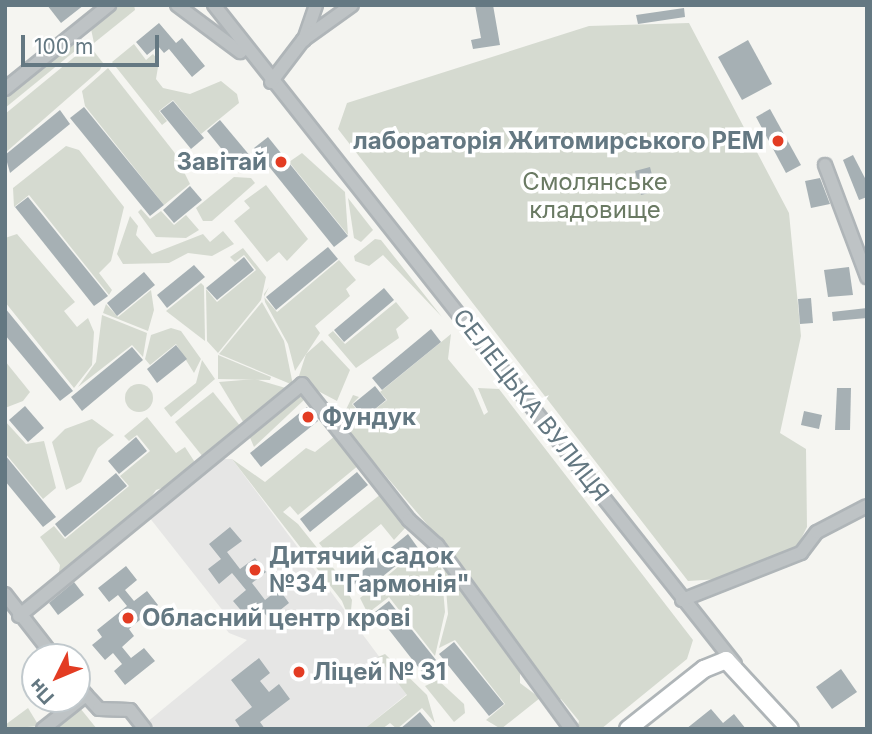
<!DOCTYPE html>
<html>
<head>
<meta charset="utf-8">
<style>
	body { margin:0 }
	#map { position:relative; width:872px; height:734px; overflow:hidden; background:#f5f5f1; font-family:Inter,sans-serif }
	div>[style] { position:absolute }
	.built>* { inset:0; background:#e6e6e5 }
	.green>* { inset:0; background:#d5dad0 }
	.round { border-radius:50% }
	.building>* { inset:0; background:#a6b0b4 }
	.roads { filter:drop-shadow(2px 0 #afb5b8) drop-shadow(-2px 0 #afb5b8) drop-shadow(0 2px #afb5b8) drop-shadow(0 -2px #afb5b8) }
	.minor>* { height:12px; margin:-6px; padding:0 6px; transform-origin:6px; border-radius:6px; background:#bec3c5 }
	.major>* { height:16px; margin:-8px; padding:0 8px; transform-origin:8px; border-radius:8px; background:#fff }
	.dots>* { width:19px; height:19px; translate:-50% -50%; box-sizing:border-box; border:4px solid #fff; border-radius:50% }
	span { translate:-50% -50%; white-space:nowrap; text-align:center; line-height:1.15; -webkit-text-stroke:7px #fff; paint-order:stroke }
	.poi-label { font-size:24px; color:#647882; font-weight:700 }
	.right { translate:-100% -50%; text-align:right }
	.left { translate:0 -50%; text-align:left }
	.park-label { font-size:24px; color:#6a7a63 }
	.street-label { font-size:24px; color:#647882 }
	.frame { position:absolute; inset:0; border:7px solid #647882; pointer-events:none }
	.north { position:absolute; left:21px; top:643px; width:70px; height:70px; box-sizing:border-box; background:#fff; border:2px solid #c1c9cd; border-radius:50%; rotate:227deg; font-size:19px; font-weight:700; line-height:28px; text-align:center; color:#647882 }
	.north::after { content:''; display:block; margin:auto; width:24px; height:32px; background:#e33c23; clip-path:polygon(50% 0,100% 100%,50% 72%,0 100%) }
	.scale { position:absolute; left:21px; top:35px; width:138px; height:32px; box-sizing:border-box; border:4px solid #647882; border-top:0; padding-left:9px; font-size:21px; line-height:24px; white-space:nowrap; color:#647882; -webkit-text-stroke:5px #fff; paint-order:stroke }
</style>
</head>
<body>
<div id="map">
	<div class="built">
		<i style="clip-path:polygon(221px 459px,232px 459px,407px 694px,364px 729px,150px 729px,146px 723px,247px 640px,229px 633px,225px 628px,231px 621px,149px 517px)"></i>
	</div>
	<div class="green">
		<i style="clip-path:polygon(120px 5px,134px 5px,135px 10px,94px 43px,91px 29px)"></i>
		<i style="clip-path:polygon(689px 23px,789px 213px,801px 336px,780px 433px,806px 449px,807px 527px,796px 549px,720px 579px,688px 581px,338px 129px,347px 103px,589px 26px)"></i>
		<i style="clip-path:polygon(81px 39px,86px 42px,5px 108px,5px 98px)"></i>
		<i style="clip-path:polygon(134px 44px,146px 60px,153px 54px,159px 61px,156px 79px,163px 88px,190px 94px,221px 81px,237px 94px,239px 103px,201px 134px,173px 100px,159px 111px,167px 121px,162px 125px,112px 62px)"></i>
		<i style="clip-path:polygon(89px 45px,103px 63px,100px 70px,5px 153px,5px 114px)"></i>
		<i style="clip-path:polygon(108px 68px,174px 152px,190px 184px,164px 205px,85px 106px,82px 91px)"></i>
		<i style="clip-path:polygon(66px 146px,79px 150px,124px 207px,111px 261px,99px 273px,112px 290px,109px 295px,29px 195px,14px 207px,13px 188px)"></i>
		<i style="clip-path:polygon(302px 153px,345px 192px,348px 235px,289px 162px)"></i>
		<i style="clip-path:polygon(234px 177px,251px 178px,255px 183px,212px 221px,203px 221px,196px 208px)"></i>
		<i style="clip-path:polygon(266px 185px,308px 239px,287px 261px,279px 252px,267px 262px,234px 221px,250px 208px,244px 201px)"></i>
		<i style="clip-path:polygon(348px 198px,373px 230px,361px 242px,354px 238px)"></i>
		<i style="clip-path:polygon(141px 209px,150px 219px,161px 211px,174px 225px,186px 215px,199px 230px,186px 238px,156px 237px,138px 212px)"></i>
		<i style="clip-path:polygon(130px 216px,138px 226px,136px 235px,152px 254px,203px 234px,210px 242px,223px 231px,234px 244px,212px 256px,188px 253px,169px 263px,123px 264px,117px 254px)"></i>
		<i style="clip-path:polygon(17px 234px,75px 302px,64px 311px,77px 327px,88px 318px,94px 332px,92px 365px,74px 388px,5px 302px,5px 238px)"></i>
		<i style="clip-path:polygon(375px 239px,381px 240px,442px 317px,383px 255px,369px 266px,355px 261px,354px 256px)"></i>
		<i style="clip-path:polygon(243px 248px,266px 277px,261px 300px,218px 353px,207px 341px,206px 289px,217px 302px,256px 270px,244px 255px,235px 262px,230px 257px)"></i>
		<i style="clip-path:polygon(339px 260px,356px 280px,346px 289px,350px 296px,315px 326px,320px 333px,295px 371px,288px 344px,265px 302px,264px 294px,269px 287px,264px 297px,277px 312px)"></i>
		<i style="clip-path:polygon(201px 283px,204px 286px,205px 341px,166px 311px)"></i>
		<i style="clip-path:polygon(151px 290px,154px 310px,148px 331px,103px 313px,106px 304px,118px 317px)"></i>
		<i style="clip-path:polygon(262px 302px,284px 341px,293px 385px,219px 354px)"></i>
		<i style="clip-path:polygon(396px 302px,409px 318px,396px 329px,399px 338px,356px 368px,328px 335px,333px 331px,345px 344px)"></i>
		<i style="clip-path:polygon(102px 315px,147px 333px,143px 357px,132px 345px,78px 387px,96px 362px)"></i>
		<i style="clip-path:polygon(171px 328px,181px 331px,201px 359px,194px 373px,176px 344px,150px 365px,145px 359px,151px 335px)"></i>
		<i style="clip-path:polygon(451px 334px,448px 359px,473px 389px,484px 415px,488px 412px,478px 388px,499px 389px,693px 640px,687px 659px,601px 729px,577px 729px,579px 721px,561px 699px,552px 701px,437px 536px,340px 422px,353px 395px,359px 397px,352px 404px,364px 418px,387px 400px,380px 392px)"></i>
		<i style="clip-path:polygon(322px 340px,350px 370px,337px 401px,318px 391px,311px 395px,298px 379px,306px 354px)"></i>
		<i style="clip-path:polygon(218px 355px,271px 377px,270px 380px,218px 379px)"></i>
		<i style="clip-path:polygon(202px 360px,215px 379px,171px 417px,164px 408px,196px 383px)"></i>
		<i style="clip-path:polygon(5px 361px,30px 392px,23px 401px,5px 408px)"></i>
		<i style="clip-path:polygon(255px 379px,289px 389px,245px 425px,219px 382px)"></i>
		<i class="round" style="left:125px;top:384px;width:28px;height:28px"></i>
		<i style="clip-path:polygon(213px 392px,241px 427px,203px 457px,175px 422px)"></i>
		<i style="clip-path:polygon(295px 393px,305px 399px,254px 447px,248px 433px)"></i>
		<i style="clip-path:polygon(147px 417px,176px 453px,185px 447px,196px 464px,178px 483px,156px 490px,141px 511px,58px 578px,60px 565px,40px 537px,54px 526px,65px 539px,129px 486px,120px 476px,150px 451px,137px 435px,129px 441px,124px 436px)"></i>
		<i style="clip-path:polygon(92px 419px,114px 435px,98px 448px,81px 482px,66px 490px,52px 442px,65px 429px)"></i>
		<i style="clip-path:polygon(5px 421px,26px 444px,44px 441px,56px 488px,43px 499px,5px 453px)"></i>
		<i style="clip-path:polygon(335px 436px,359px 465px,298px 515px,290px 506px,283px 512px,298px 524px,338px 574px,352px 600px,350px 621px,342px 601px,232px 459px,265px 482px,306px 448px,315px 452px)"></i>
		<i style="clip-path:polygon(381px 494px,406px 527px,394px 540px,381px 524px,334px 562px,319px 543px)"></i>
		<i style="clip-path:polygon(420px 549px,440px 553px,445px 612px,435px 656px,389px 597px,372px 610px,377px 618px,372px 622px,360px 598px)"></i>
		<i style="clip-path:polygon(444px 563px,520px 672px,520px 683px,540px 698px,501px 729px,486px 720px,505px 704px,455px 640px,439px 648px,448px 614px)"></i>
		<i style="clip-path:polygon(385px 654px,427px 695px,435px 723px,422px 708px,397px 729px,390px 723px,382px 729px,364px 729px,407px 695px,378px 657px)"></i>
		<i style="clip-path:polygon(438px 680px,464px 704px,465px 713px,454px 722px,425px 686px)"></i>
		<i style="clip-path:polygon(28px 708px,39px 726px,5px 729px,5px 725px)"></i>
		<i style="clip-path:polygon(80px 708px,97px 729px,53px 729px)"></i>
	</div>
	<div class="building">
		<i style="clip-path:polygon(47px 5px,84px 5px,61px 23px)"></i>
		<i style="clip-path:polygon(475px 5px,493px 5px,500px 45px,473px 49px,471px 40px,481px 38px)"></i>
		<i style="clip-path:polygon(684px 8px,685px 17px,638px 24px,636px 15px)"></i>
		<i style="clip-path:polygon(159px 23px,176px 43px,182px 38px,205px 66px,192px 77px,169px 49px,164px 53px,158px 46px,147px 55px,136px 42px)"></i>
		<i style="clip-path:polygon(748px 40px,772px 84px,742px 100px,718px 57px)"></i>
		<i style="clip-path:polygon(173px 101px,204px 138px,191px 149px,160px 111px)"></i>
		<i style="clip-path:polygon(84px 107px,164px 205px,150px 216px,70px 118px)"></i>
		<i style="clip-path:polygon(770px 109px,801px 165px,786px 173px,756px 117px)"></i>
		<i style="clip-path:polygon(60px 110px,70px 124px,10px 173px,5px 155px)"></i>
		<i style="clip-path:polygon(220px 120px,251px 157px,237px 168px,207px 131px)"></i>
		<i style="clip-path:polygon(268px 137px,348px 236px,334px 247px,254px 148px)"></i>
		<i style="clip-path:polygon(853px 155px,867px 182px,867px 197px,859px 200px,843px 160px)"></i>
		<i style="clip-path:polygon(650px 167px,656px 191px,641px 195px,635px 171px)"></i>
		<i style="clip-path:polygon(820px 178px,830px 204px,811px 208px,805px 181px)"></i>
		<i style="clip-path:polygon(190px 186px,202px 200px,174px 223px,163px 210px)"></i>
		<i style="clip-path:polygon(28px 197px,108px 296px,94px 306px,15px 207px)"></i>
		<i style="clip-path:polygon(328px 247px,338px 259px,276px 310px,266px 297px)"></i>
		<i style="clip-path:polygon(244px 257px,254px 270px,217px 300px,206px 288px)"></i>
		<i style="clip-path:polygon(194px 265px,205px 277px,167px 308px,157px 295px)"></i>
		<i style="clip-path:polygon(849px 267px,853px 295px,828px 297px,824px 270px)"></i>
		<i style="clip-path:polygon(144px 272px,155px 285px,117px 316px,107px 303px)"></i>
		<i style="clip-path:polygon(384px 288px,394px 300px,344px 342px,334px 330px)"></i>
		<i style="clip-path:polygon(811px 298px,813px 323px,800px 324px,798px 299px)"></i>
		<i style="clip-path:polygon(5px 308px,73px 391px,60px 401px,5px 335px)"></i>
		<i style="clip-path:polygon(867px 308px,867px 318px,833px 321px,832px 312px)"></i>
		<i style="clip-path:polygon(431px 329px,441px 342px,382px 390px,372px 378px)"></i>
		<i style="clip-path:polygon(176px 345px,187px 359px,157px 383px,147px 369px)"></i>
		<i style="clip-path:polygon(132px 347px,143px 360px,82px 411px,71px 397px)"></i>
		<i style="clip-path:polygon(375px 386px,386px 400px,364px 418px,353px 404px)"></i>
		<i style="clip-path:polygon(837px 388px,851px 388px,850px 430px,835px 430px)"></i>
		<i style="clip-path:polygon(25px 406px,44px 428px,28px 442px,9px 420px)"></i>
		<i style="clip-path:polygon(307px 407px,318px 421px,261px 467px,250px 453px)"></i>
		<i style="clip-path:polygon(804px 411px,822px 415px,819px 429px,801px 425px)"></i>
		<i style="clip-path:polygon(136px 437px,147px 451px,119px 474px,108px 461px)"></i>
		<i style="clip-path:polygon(5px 455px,56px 517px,43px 527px,5px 481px)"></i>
		<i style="clip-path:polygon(357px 472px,368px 485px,310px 532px,300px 519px)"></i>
		<i style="clip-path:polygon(116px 473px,127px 486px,65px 537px,55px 524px)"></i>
		<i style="clip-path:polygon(230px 527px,242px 541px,227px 552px,240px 569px,255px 558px,266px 572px,252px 583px,265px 600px,279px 589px,289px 603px,269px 619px,257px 604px,244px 614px,233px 601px,246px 590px,232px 573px,219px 584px,208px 569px,221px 559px,209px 544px)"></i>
		<i style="clip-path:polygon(408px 534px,418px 548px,362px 593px,351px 580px)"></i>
		<i style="clip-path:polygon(126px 566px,137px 580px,125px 590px,134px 601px,147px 591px,158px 605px,129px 629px,134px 636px,122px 647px,131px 658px,144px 648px,155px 661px,125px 685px,114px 671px,122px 664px,113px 653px,105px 660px,92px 645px,102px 637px,97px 630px,127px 606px,118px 595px,109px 602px,98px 588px)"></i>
		<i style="clip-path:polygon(74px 582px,84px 595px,58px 615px,49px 603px)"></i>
		<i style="clip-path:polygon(389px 601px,436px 660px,422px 672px,375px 612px)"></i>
		<i style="clip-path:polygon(454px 642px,504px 704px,489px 716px,439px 654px)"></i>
		<i style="clip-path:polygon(259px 658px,270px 673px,260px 681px,269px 692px,279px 684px,290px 699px,260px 722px,265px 729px,241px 729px,235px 720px,252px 707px,231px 680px)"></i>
		<i style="clip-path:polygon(841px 669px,857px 692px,832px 709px,816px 687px)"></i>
		<i style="clip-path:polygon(711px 709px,723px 723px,734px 714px,746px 729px,686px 729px)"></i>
		<i style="clip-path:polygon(420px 712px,434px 729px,400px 729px)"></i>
	</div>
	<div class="roads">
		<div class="minor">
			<i style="left:177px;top:5px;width:79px;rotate:36.7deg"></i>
			<i style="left:214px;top:5px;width:840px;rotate:51.67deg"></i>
			<i style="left:304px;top:40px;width:37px;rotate:-71deg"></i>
			<i style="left:271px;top:82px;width:53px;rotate:-52.7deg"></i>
			<i style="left:303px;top:40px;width:60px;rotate:-35.5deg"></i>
			<i style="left:5px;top:89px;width:134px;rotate:-38.9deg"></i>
			<i style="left:825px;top:165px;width:120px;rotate:69.4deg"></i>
			<i style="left:5px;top:594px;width:80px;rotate:52.1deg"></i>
			<i style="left:682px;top:600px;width:128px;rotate:-21.6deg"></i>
			<i style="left:801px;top:553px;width:26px;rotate:-53deg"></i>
			<i style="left:817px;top:532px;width:56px;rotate:-27.5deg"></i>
			<i style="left:19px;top:616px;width:366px;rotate:-39.3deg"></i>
			<i style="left:302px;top:384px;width:173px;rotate:51.8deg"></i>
			<i style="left:409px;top:520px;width:38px;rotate:42deg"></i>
			<i style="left:437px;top:545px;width:228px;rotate:53.9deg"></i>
			<i style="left:86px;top:695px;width:19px;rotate:47deg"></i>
			<i style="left:99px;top:709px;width:31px;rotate:2deg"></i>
			<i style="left:130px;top:710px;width:24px;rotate:52deg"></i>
			<i style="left:43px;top:729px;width:55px;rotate:-38.3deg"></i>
			<i style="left:86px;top:695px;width:14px;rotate:-129deg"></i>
		</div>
		<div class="major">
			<i style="left:628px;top:729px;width:97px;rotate:-38.3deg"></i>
			<i style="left:704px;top:669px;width:24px;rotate:-22deg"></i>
			<i style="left:726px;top:660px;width:94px;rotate:47.2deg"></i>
		</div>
	</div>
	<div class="dots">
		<i style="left:778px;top:141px;background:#e33c23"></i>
		<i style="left:281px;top:162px;background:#e33c23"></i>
		<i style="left:308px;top:417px;background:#e33c23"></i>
		<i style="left:255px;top:570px;background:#e33c23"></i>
		<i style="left:128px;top:618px;background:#e33c23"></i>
		<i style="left:299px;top:672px;background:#e33c23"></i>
	</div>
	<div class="poi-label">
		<span class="right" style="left:764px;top:141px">лабораторія Житомирського РЕМ</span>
		<span class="right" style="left:267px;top:162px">Завітай</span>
		<span class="left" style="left:322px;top:417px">Фундук</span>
		<span class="left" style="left:269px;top:570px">Дитячий садок<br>№34 "Гармонія"</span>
		<span class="left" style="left:142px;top:618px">Обласний центр крові</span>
		<span class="left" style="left:313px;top:672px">Ліцей № 31</span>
	</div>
	<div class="park-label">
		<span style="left:595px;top:196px">Смолянське<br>кладовище</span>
	</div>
	<div class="street-label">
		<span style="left:531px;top:405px;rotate:52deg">СЕЛЕЦЬКА ВУЛИЦЯ</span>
	</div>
	<div class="frame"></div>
	<div class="north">Пн</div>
	<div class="scale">100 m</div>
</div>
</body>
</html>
